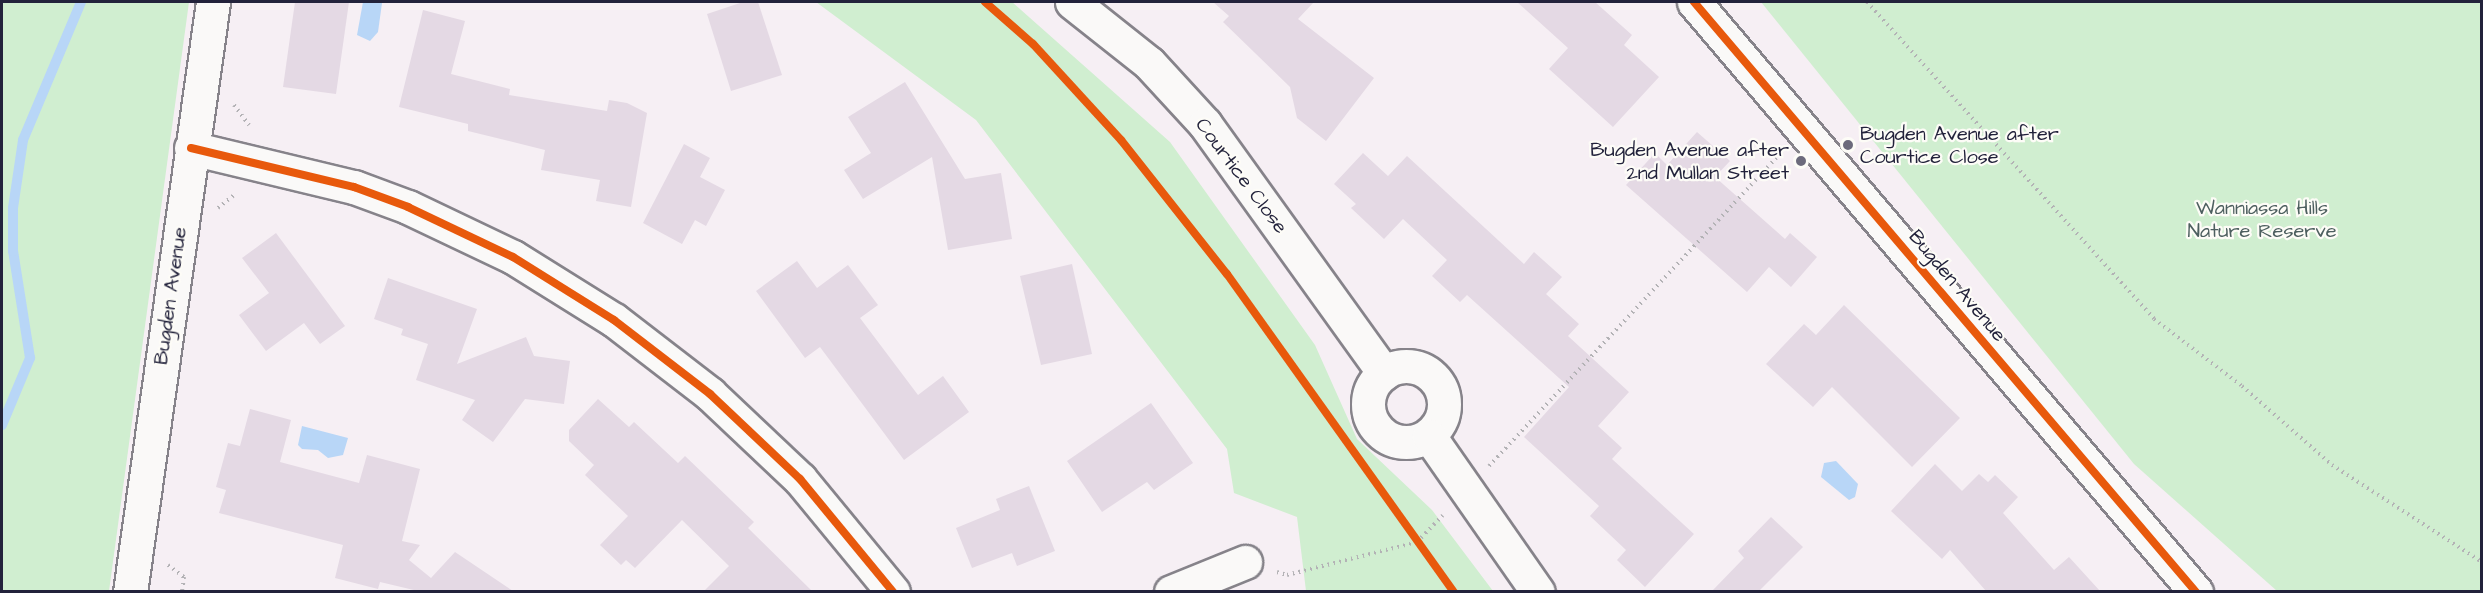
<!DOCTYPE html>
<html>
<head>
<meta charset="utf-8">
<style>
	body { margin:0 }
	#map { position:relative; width:2483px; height:593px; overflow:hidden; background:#f6eff4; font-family:"Architects Daughter",sans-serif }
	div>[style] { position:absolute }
	.green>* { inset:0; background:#d0eed0 }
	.water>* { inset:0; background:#b8d6f7 }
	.stream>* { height:10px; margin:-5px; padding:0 5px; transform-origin:5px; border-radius:5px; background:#b8d6f7 }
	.building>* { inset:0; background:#e4d9e4 }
	.path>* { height:4px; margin-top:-2px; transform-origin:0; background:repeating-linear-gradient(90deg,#b3b2b5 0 1.5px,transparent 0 6px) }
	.roads { filter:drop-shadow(2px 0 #86838a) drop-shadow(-2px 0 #86838a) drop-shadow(0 2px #86838a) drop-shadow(0 -2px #86838a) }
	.street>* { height:33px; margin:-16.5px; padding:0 16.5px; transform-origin:16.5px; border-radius:16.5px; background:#faf9f8 }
	.street>.ring { margin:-16.5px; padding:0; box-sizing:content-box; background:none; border:33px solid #faf9f8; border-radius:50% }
	.secondary>* { height:33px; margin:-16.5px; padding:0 16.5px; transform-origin:16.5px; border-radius:16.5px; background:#faf9f8 }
	.cycleway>* { height:8px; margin:-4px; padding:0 4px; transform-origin:4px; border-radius:4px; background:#e8590c }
	.dots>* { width:16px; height:16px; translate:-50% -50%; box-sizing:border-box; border:3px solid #fdfcf7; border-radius:50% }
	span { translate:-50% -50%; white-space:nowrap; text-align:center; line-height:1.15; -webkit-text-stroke:4.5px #fdfcf7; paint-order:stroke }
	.poi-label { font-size:20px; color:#22223b }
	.left { translate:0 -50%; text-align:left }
	.right { translate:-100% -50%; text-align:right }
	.street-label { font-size:20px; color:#22223b }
	.park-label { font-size:20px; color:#4d5f5f }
	.frame { position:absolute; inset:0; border:3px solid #22223b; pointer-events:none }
</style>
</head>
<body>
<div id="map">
	<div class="green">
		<i style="clip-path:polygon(2px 2px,189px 2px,109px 591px,2px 591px)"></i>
		<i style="clip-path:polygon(816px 2px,1012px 2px,1170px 142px,1315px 345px,1357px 439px,1432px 510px,1493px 591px,1306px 591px,1297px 517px,1234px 493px,1227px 449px,976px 120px)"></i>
		<i style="clip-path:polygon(1761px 2px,2481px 2px,2481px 591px,2277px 591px,2134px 464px)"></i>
	</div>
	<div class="water">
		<i style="clip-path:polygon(363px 2px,382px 3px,378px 32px,370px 41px,357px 35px)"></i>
		<i style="clip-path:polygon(302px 426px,348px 438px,343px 455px,328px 458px,318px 450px,302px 449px,298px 445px)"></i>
		<i style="clip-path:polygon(1836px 461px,1858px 484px,1855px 497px,1849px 500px,1821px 477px,1824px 463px)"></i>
	</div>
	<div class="stream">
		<i style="left:2px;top:425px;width:73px;rotate:-67.3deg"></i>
		<i style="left:30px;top:358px;width:108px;rotate:-99deg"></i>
		<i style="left:13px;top:251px;width:43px;rotate:-90deg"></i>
		<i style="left:13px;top:208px;width:69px;rotate:-81.6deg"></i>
		<i style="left:23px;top:140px;width:150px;rotate:-67.2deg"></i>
	</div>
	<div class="building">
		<i style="clip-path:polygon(295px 2px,349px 2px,336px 94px,283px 87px)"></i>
		<i style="clip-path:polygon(743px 2px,758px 2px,782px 75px,731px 91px,707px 14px)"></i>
		<i style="clip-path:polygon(1213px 2px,1314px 2px,1298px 19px,1374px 78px,1326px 141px,1297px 118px,1290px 87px,1223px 22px,1229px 16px)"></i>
		<i style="clip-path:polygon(1517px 2px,1595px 2px,1632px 35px,1624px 45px,1659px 77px,1613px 127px,1549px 69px,1568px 48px)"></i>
		<i style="clip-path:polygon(423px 10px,465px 21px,451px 74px,510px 89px,509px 95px,607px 111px,609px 100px,627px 103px,647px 113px,631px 207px,596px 201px,600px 180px,541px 170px,545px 150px,468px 131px,468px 124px,399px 107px)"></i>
		<i style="clip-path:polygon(905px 82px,965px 179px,1001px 173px,1012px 239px,948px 250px,932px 157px,863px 199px,844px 170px,871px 153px,848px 117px)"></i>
		<i style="clip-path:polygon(1697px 132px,1730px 161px,1715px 177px,1785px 239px,1790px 233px,1817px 257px,1791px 287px,1769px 267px,1747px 292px,1626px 185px,1655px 153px,1667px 165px)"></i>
		<i style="clip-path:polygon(684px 144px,710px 158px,700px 177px,725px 190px,706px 226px,695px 220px,682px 244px,643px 223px)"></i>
		<i style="clip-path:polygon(1363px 153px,1388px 176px,1407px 156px,1524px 264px,1534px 252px,1562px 277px,1546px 294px,1579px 324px,1568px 336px,1629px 392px,1598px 426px,1622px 448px,1612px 459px,1694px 534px,1645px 587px,1617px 560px,1626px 550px,1590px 516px,1599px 506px,1524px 437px,1569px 387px,1467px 295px,1460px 302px,1432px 276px,1447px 260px,1403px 219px,1384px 239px,1351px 208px,1356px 204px,1334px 184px)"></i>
		<i style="clip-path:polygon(276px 233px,345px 326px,320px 344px,304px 323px,266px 351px,239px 315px,269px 293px,242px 258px)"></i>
		<i style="clip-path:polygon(797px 261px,817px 288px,848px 265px,878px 305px,860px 318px,918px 395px,943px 376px,969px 412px,904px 460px,820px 347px,805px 358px,756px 291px)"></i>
		<i style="clip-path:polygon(1072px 264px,1092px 354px,1041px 365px,1020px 276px)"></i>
		<i style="clip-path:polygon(388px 278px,477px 309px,457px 364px,526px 337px,534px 356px,570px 361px,564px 404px,525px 399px,493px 442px,462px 420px,475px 400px,416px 380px,428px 344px,401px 335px,403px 329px,374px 319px)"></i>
		<i style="clip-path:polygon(1844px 305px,1960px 418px,1912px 467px,1832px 387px,1813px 407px,1766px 364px,1804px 324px,1816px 335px)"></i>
		<i style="clip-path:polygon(598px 399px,629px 427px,634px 422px,678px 463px,685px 456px,754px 522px,748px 528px,812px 591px,704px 591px,729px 566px,682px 520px,635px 568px,626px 560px,621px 565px,600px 545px,628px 516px,585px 475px,594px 465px,569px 441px,569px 430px)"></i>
		<i style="clip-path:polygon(1151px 403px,1193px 463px,1154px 490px,1147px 482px,1102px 512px,1067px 461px)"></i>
		<i style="clip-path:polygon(250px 409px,291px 420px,280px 462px,359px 483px,367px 455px,420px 469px,402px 541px,420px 545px,409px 560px,431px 578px,455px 552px,513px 591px,418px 591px,380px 582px,378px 589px,335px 578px,343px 545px,219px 513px,226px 490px,216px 487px,228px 443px,240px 446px)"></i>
		<i style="clip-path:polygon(1935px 464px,1962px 491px,1979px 474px,1988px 482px,1995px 475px,2018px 497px,2003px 513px,2054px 570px,2069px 557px,2100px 591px,1986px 591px,1950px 550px,1942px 559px,1891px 511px)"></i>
		<i style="clip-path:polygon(1029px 486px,1055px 551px,1017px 566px,1012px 553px,972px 568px,956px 528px,1000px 510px,996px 499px)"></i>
		<i style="clip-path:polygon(1771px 517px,1803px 547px,1759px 591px,1712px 591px,1744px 558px,1738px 551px)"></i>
	</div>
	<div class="path">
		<i style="left:1867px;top:2px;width:428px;rotate:47.8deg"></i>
		<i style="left:2154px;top:319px;width:111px;rotate:37.3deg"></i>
		<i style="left:2242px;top:386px;width:120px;rotate:41.3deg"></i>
		<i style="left:2332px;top:465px;width:179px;rotate:32.9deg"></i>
		<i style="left:234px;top:105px;width:25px;rotate:53deg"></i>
		<i style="left:218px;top:208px;width:22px;rotate:-39deg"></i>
		<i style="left:1489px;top:466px;width:428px;rotate:-47deg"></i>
		<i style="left:168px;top:565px;width:20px;rotate:37deg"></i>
		<i style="left:184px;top:577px;width:15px;rotate:98deg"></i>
		<i style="left:1277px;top:572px;width:10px;rotate:17deg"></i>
		<i style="left:1287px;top:575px;width:134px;rotate:-14.2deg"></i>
		<i style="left:1417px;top:542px;width:37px;rotate:-46deg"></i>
	</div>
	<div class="roads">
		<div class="street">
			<i style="left:1072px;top:2px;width:98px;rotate:38.4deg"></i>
			<i style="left:1149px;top:63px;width:83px;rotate:47.4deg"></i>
			<i style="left:1205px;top:124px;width:307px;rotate:54.3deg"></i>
			<i style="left:191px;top:148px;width:168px;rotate:13.5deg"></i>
			<i style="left:354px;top:187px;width:58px;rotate:20.3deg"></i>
			<i style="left:408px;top:207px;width:116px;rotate:25.5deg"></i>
			<i style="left:513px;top:257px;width:119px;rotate:32deg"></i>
			<i style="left:614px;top:320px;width:121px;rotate:37.6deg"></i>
			<i style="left:710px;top:394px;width:124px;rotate:43.4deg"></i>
			<i style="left:800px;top:479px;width:146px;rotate:50.5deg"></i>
			<i class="ring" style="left:1368px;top:366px;width:43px;height:43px"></i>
			<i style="left:1429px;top:436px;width:190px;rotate:55.1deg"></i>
			<i style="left:1171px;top:592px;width:80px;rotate:-22.1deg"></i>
		</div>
		<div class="secondary">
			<i style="left:1694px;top:2px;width:775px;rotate:49.61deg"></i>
			<i style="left:130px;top:592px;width:596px;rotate:-81.99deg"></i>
		</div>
	</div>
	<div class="cycleway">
		<i style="left:985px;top:2px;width:64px;rotate:41.2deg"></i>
		<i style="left:1033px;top:44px;width:130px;rotate:47.5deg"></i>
		<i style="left:1121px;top:140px;width:171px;rotate:51.7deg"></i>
		<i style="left:1227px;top:274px;width:391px;rotate:54.5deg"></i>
		<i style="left:1694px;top:2px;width:775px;rotate:49.61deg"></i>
		<i style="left:191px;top:148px;width:168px;rotate:13.5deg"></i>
		<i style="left:354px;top:187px;width:58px;rotate:20.3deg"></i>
		<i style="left:408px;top:207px;width:116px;rotate:25.5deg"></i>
		<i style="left:513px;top:257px;width:119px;rotate:32deg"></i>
		<i style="left:614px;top:320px;width:121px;rotate:37.6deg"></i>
		<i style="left:710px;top:394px;width:124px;rotate:43.4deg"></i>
		<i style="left:800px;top:479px;width:146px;rotate:50.5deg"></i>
	</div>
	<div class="dots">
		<i style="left:1848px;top:145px;background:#6c6a7c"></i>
		<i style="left:1801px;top:161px;background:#6c6a7c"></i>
	</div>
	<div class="poi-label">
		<span class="left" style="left:1860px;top:146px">Bugden Avenue after<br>Courtice Close</span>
		<span class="right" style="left:1789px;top:162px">Bugden Avenue after<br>2nd Mullan Street</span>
	</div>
	<div class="street-label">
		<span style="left:1241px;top:176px;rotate:53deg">Courtice Close</span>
		<span style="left:1957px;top:286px;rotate:50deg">Bugden Avenue</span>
		<span style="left:171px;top:296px;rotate:-82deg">Bugden Avenue</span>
	</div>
	<div class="park-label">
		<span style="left:2262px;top:220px">Wanniassa Hills<br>Nature Reserve</span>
	</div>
	<div class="frame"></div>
</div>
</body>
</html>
